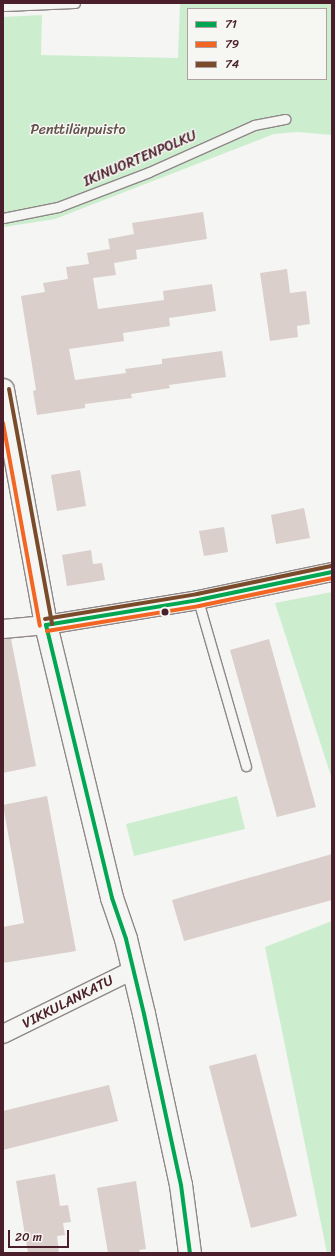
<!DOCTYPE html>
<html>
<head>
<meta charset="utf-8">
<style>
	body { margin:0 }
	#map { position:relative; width:335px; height:1256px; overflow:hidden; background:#f5f5f3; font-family:Sriracha,sans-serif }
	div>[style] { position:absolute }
	.green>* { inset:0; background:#cceece }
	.building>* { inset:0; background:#dacfcb }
	.roads { filter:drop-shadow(1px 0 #8f8788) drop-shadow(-1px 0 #8f8788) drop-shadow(0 1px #8f8788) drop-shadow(0 -1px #8f8788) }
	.lane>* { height:9px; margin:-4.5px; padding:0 4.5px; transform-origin:4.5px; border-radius:4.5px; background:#f5f5f3 }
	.street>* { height:18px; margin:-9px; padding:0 9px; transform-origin:9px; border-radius:9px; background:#f5f5f3 }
	.secondary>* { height:22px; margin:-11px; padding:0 11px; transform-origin:11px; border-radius:11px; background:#f5f5f3 }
	.bus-1>* { height:4px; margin:-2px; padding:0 2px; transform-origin:2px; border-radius:2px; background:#00a651 }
	.bus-2>* { height:4px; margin:-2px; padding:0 2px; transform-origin:2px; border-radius:2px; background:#f26522 }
	.bus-3>* { height:4px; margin:-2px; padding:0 2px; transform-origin:2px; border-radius:2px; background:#7a4b2a }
	.dots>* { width:11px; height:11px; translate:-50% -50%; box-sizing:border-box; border:2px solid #f6f6f2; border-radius:50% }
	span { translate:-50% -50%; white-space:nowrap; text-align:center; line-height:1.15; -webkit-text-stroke:3px #f6f6f2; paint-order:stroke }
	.park-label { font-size:14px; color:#62514c }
	.street-label { font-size:14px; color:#4a1f2b }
	.frame { position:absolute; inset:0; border:4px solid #4a1f2b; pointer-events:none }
	.legend { position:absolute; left:187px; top:8px; width:140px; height:72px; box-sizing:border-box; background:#f6f6f2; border:1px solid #b1a0a2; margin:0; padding:5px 7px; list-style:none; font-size:12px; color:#4a1f2b }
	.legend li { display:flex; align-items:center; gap:8px; height:20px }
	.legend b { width:20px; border:1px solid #b1a0a2 }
	.scale { position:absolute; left:8px; top:1230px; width:61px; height:18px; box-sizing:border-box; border:2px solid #4a1f2b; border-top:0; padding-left:5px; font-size:12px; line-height:14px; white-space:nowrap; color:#4a1f2b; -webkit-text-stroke:3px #f6f6f2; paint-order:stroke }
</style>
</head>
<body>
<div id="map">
	<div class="green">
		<i style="clip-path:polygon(evenodd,180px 3px,332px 3px,332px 135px,298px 132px,274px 134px,55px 219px,4px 227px,3px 17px,42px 15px,41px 55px,178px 58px,180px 3px,188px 9px,326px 9px,326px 79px,188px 79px,188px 9px)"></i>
		<i style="clip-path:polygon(332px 592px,332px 779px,275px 603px)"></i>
		<i style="clip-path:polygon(237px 796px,245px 829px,134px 856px,126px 824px)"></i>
		<i style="clip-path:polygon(332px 921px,332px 1253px,327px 1253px,265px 947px)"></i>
	</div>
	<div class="building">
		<i style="clip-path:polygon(203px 212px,207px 239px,136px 250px,137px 259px,114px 263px,116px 275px,93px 278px,98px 309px,164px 300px,163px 291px,212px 284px,216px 311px,169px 318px,170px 326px,123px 333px,124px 341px,69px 349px,75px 380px,126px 373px,125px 369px,162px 364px,162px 359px,222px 351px,226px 377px,169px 385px,170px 388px,131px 394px,132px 398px,85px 404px,85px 408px,37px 415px,33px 391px,36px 390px,21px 296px,45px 292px,43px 283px,68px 279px,66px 267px,89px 264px,87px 253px,110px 249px,108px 239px,134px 234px,132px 223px)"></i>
		<i style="clip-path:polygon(287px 269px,290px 293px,306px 291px,310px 324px,297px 326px,298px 337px,270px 341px,260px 273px)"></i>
		<i style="clip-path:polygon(80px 470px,86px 506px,57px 511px,51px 475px)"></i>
		<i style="clip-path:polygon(304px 508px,310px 538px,276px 544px,271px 515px)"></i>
		<i style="clip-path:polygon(224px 527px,228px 552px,204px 556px,199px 531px)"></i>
		<i style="clip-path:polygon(91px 550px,93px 564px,102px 563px,105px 580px,67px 586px,62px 555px)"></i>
		<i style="clip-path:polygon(3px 639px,11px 639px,36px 766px,3px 773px)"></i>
		<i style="clip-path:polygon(269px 639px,316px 807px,277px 817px,230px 650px)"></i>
		<i style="clip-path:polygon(47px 796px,76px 951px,3px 963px,3px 927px,24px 923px,3px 805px)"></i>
		<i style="clip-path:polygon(332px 854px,332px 900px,184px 941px,172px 900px)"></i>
		<i style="clip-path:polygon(256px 1054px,297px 1216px,251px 1228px,209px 1066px)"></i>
		<i style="clip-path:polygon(109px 1085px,118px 1121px,3px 1150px,3px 1111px)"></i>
		<i style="clip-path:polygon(55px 1174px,60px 1206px,68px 1205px,71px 1222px,63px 1223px,65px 1235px,57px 1236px,59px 1253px,28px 1253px,16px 1181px)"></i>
		<i style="clip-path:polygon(136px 1181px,146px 1249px,139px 1250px,140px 1253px,108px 1253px,97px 1188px)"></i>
	</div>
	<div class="roads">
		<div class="lane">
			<i style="left:3px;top:6px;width:72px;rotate:-2.4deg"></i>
			<i style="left:3px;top:218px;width:56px;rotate:-11.3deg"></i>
			<i style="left:58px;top:207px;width:97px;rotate:-21deg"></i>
			<i style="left:149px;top:172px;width:115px;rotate:-24.1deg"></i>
			<i style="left:254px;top:125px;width:32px;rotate:-11deg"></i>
			<i style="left:198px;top:600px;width:173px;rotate:73.9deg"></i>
		</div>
		<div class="street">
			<i style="left:3px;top:629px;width:43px;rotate:-5.3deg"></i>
			<i style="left:46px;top:625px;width:154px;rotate:-9.3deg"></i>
			<i style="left:198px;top:600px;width:137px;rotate:-11.8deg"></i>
			<i style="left:3px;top:1034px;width:145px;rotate:-26.2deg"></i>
		</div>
		<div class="secondary">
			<i style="left:3px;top:390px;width:239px;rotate:79.6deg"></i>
			<i style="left:46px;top:625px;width:281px;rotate:76.4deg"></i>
			<i style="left:112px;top:898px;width:43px;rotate:71.1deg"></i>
			<i style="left:126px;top:939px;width:77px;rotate:76.5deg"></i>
			<i style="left:144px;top:1014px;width:175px;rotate:77.8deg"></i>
			<i style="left:181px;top:1185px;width:69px;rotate:82.5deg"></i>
		</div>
	</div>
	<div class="bus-1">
		<i style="left:46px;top:625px;width:281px;rotate:76.4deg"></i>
		<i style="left:112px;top:898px;width:43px;rotate:71.1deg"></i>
		<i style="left:126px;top:939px;width:77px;rotate:76.5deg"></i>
		<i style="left:144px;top:1014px;width:175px;rotate:77.8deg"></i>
		<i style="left:181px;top:1185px;width:69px;rotate:82.5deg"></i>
		<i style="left:46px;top:625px;width:154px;rotate:-9.3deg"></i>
		<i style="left:198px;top:600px;width:137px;rotate:-11.8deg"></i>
	</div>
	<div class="bus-2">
		<i style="left:3px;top:423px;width:206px;rotate:79.7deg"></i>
		<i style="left:47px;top:631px;width:154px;rotate:-9.3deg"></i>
		<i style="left:199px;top:606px;width:136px;rotate:-11.9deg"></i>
	</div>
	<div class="bus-3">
		<i style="left:9px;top:389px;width:239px;rotate:79.6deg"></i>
		<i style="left:45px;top:619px;width:154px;rotate:-9.3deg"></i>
		<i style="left:197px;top:594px;width:137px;rotate:-11.8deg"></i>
	</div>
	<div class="dots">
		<i style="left:165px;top:612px;background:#4a1f2b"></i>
	</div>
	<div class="park-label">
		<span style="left:78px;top:130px">Penttilänpuisto</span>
	</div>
	<div class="street-label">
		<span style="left:140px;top:159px;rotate:-23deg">IKINUORTENPOLKU</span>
		<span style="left:68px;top:1002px;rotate:-27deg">VIKKULANKATU</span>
	</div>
	<div class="frame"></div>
	<ul class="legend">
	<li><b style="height:5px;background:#00a651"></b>71</li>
	<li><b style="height:5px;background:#f26522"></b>79</li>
	<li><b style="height:5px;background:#7a4b2a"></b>74</li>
	</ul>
	<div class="scale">20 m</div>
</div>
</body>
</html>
